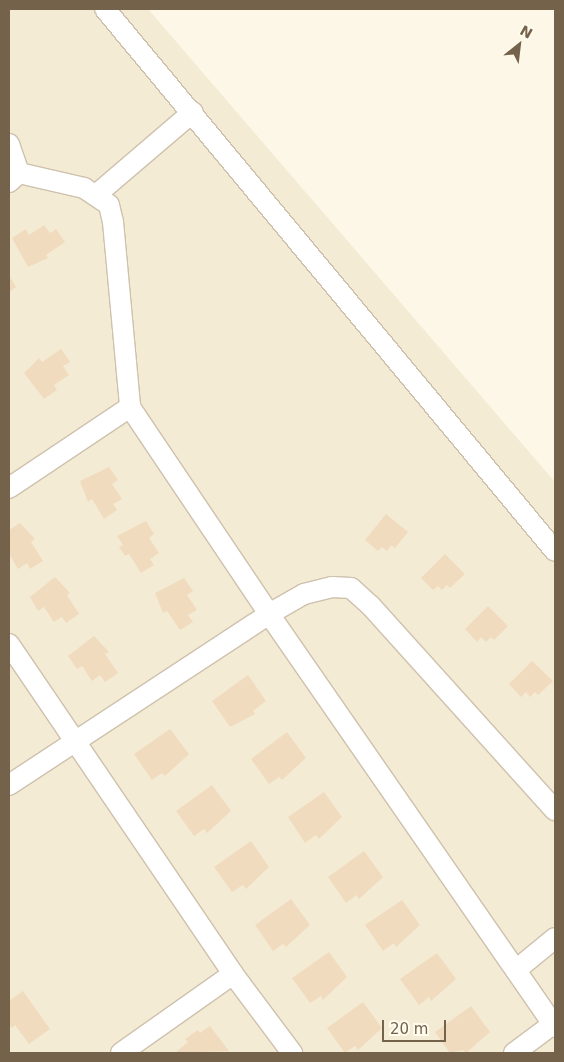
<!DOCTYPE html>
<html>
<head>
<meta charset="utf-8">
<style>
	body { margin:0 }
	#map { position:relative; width:564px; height:1062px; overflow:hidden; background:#fcf7e6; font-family:"DejaVu Sans",sans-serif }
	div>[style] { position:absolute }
	.residential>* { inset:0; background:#f4ebd5 }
	.building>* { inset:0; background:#f1dbbe }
	.roads { filter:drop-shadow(1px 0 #cec1ad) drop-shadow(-1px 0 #cec1ad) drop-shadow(0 1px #cec1ad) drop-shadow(0 -1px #cec1ad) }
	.street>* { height:20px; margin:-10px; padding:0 10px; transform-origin:10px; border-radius:10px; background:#fff }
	span { translate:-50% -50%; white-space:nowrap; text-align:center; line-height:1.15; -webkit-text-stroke:4.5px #fffbed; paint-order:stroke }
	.frame { position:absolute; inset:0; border:10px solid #75624b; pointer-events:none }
	.north { position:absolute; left:494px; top:20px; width:50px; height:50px; -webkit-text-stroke:4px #fffbed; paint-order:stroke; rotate:29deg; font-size:14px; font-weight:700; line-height:20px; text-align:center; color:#75624b }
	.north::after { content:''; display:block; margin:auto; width:18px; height:22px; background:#75624b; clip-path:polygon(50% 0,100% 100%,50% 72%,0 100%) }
	.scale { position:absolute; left:382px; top:1020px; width:64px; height:22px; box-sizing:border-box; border:2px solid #75624b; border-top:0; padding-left:6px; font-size:15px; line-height:18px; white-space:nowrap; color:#75624b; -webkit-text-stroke:4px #fffbed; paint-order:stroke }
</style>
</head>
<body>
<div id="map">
	<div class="residential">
		<i style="clip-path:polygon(9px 9px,148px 9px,555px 482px,555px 1053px,9px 1053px)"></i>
	</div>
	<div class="building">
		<i style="clip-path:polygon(44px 225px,50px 233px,56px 229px,65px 242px,46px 255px,48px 258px,28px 267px,12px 238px,26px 229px,29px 235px)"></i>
		<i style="clip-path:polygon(9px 276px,16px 287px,9px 292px)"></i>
		<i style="clip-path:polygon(61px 349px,70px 362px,63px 366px,69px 375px,54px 385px,57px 390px,44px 399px,24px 373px,39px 358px,42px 362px)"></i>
		<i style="clip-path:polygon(109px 467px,118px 480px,112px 484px,122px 499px,113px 504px,117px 510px,104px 519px,92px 499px,88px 502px,80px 481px)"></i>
		<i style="clip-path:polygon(386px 514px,408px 532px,395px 548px,391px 545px,387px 551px,382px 547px,378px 551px,365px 540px)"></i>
		<i style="clip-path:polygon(146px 521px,154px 534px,149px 538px,159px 553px,150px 559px,154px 565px,141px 573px,129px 554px,125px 556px,119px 547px,123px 545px,117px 536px)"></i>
		<i style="clip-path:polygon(20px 523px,35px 539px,31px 542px,43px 561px,30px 569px,27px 563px,18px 569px,9px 554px,9px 530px)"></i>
		<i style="clip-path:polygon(445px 554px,465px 574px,450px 588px,447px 585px,442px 590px,438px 586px,433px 590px,421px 578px)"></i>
		<i style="clip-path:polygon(55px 577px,70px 593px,67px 595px,79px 614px,66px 623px,62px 617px,54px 622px,44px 607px,38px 611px,30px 597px)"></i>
		<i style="clip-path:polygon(184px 578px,193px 591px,187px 595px,197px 610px,188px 615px,193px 622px,180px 630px,167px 611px,163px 613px,155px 593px)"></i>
		<i style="clip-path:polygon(488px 606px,508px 626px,494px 640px,491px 637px,486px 642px,481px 637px,477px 642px,465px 629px)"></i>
		<i style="clip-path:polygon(94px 636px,109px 652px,105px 654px,118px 673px,105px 682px,100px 675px,92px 681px,82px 666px,77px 669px,68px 656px)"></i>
		<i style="clip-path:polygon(532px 661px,553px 681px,538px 695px,535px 692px,530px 697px,526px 692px,521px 697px,509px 684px)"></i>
		<i style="clip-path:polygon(248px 675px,266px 701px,253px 711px,255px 714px,230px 727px,212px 701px)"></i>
		<i style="clip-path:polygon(170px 729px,189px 754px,165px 776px,162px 773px,152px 780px,134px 754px)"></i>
		<i style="clip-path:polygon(287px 732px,306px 758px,282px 780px,279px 777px,269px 784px,251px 759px)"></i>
		<i style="clip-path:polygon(212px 785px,231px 811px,207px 833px,204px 829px,194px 836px,176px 811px)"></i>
		<i style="clip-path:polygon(324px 792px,342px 817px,319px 839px,316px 835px,305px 843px,288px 817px)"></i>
		<i style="clip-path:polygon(251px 841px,269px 867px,246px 889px,243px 885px,232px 892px,214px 867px)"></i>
		<i style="clip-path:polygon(364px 851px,383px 877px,359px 899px,356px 895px,346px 903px,328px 877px)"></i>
		<i style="clip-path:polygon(291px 899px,310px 925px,286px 947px,283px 944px,273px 951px,255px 925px)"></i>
		<i style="clip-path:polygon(402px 900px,420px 925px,396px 947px,394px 943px,383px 951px,365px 925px)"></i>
		<i style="clip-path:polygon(329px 952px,347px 977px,323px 1000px,321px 996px,310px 1003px,292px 978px)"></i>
		<i style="clip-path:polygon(437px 953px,456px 979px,431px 1001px,429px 997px,419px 1005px,400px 979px)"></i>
		<i style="clip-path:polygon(23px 991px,50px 1029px,29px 1044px,15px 1025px,12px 1028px,9px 1024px,9px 1001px)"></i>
		<i style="clip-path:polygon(363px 1002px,382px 1028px,358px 1050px,355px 1046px,345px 1053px,327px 1028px)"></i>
		<i style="clip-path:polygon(471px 1006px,490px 1032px,466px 1053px,463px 1050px,450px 1053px,435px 1032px)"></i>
		<i style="clip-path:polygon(210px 1026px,229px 1051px,175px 1053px,188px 1042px,185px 1039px,198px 1030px,200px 1033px)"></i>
	</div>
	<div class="roads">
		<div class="street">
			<i style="left:105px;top:9px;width:704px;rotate:50.3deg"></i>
			<i style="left:9px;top:144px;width:31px;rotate:71deg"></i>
			<i style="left:9px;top:182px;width:13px;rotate:-42deg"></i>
			<i style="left:19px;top:173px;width:67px;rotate:13deg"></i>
			<i style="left:84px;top:188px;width:30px;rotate:34deg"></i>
			<i style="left:109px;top:205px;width:17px;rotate:77deg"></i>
			<i style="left:113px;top:222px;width:186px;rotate:84.7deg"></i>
			<i style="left:97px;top:194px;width:126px;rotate:-40.5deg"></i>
			<i style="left:9px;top:488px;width:146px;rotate:-33.8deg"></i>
			<i style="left:130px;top:407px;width:249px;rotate:56.1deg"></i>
			<i style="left:269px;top:614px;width:40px;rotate:-29.7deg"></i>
			<i style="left:304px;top:594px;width:29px;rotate:-14deg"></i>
			<i style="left:332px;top:587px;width:19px;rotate:3deg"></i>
			<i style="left:351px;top:588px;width:27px;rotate:42deg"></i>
			<i style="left:371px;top:606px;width:275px;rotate:48deg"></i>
			<i style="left:9px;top:644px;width:399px;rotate:55.8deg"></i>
			<i style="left:233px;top:974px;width:137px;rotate:144.8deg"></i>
			<i style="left:9px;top:785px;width:311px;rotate:-33.3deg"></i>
			<i style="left:269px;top:614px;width:502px;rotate:55.3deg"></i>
			<i style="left:516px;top:970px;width:50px;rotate:-39.4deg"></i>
			<i style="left:233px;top:974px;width:99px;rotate:53.2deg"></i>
			<i style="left:514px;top:1053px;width:49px;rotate:-36.6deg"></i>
		</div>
	</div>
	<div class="frame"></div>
	<div class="north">N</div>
	<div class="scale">20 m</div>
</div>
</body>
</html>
